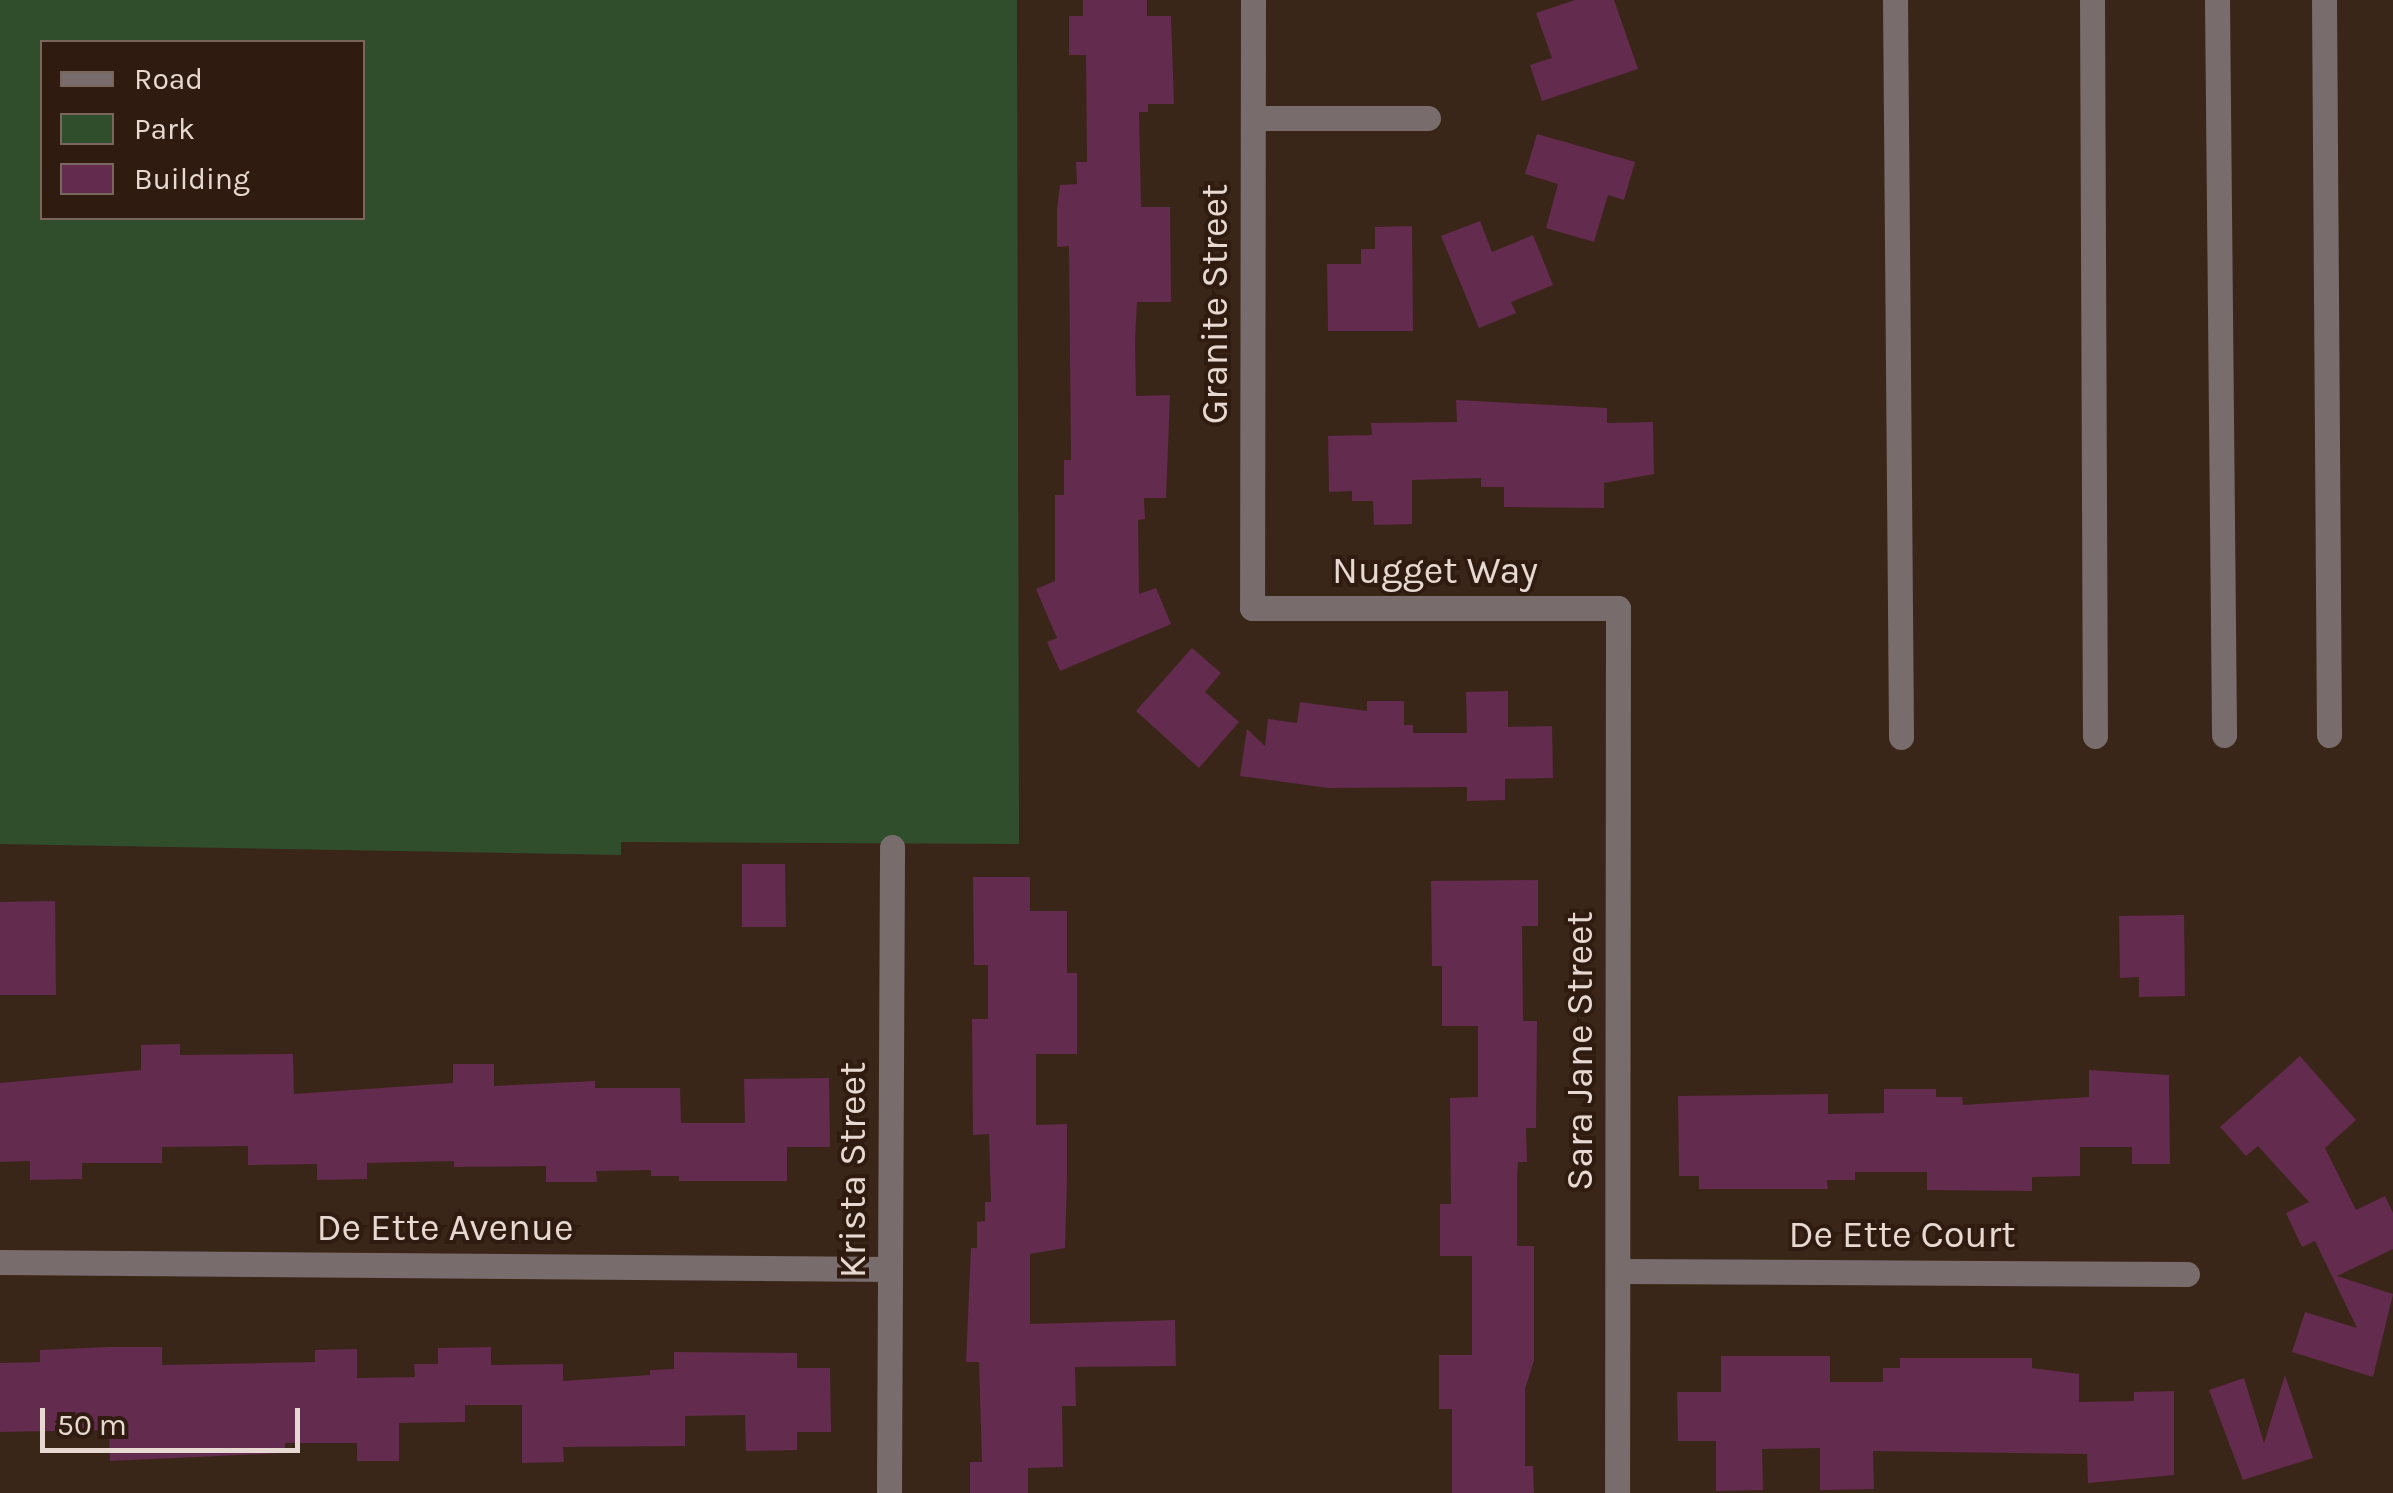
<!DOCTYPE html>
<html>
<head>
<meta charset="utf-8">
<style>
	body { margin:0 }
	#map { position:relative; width:2393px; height:1493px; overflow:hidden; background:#3a2519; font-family:Karla,sans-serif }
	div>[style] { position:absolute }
	.green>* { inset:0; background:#304e2c }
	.building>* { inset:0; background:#632b4d }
	.minor>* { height:25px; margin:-12.5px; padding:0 12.5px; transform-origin:12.5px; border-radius:12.5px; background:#796c6c }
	span { translate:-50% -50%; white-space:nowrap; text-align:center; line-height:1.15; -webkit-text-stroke:8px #2f1b0f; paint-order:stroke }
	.street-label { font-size:38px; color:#e7d9d1 }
	.legend { position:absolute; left:40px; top:40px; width:325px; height:180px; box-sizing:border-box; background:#2f1b0f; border:2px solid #79675d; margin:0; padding:12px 18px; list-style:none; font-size:30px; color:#e7d9d1 }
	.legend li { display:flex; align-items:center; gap:20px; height:50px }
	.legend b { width:50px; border:2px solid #79675d }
	.scale { position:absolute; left:40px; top:1408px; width:260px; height:45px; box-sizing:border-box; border:5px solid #e7d9d1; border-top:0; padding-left:12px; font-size:30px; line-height:35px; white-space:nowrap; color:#e7d9d1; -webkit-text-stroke:8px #2f1b0f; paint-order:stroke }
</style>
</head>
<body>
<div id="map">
	<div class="green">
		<i style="clip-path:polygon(evenodd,0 0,1017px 0,1019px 844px,621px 842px,621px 855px,0 844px,0 0,42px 42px,362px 42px,362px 218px,42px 218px,42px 42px)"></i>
	</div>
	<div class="building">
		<i style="clip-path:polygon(1083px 0,1147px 0,1147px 16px,1171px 16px,1174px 104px,1148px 104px,1148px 112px,1139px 112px,1141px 207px,1170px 207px,1171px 302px,1137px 302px,1135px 339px,1136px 396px,1170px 395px,1166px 498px,1144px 498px,1145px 519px,1138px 520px,1139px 594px,1156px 588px,1171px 624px,1060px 671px,1047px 642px,1057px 638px,1036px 589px,1055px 581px,1055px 495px,1064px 495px,1064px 460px,1071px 460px,1069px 246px,1057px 247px,1057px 210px,1060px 185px,1077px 184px,1076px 162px,1087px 162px,1086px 55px,1069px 55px,1069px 16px,1083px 16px)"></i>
		<i style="clip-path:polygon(1575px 0,1614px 0,1638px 69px,1542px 101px,1530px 65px,1552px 58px,1536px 13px)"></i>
		<i style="clip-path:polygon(1537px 134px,1635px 162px,1624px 200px,1608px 195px,1594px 242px,1546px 228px,1558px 184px,1525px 174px)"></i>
		<i style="clip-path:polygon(1480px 221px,1492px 252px,1533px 235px,1553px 285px,1511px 302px,1516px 313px,1479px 328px,1441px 236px)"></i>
		<i style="clip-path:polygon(1412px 226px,1413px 331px,1328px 331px,1327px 264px,1361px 264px,1361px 249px,1375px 249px,1375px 227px)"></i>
		<i style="clip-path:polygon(1456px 400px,1607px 408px,1607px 423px,1653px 422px,1654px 474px,1604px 483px,1604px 508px,1504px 507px,1504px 487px,1481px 487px,1481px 478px,1412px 480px,1412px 524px,1374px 525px,1373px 501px,1352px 501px,1352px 491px,1329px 492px,1328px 436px,1372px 435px,1371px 423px,1457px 422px)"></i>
		<i style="clip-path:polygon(1192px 648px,1221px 673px,1205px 692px,1239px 722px,1199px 768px,1136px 711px)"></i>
		<i style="clip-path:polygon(1508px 691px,1508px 727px,1552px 726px,1553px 778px,1505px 779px,1505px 800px,1467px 801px,1467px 787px,1328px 788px,1240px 776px,1247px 729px,1265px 746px,1268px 719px,1297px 723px,1300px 702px,1367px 711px,1367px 701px,1404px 701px,1404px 725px,1413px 725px,1413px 733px,1467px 733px,1466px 692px)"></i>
		<i style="clip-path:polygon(742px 864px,785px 864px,786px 927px,742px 927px)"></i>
		<i style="clip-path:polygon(973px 877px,1030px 877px,1030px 911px,1067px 911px,1067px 973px,1077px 973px,1077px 1054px,1036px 1054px,1036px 1125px,1067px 1124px,1067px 1177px,1065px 1248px,1030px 1254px,1030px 1324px,1175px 1320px,1176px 1366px,1075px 1367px,1076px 1406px,1062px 1406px,1063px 1467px,1028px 1468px,1028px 1493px,970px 1493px,970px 1462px,982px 1462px,979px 1362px,966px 1362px,971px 1248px,977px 1248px,977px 1222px,985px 1221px,985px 1202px,991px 1202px,989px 1134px,973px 1135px,972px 1019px,988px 1019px,988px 965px,974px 965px)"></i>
		<i style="clip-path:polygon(1538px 880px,1538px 926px,1522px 926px,1523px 1021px,1537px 1021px,1536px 1128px,1526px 1128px,1527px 1162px,1518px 1162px,1517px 1179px,1517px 1246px,1534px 1246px,1534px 1360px,1525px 1389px,1525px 1466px,1533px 1466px,1534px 1493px,1452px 1493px,1452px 1409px,1439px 1409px,1439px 1355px,1472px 1355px,1472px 1256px,1440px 1256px,1440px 1204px,1451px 1204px,1450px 1098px,1478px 1097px,1478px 1026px,1442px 1026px,1442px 966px,1432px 966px,1431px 881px)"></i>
		<i style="clip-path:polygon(55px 901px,56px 995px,0 995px,0 902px)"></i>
		<i style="clip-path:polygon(2184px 915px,2185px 996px,2139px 997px,2139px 977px,2120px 978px,2119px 916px)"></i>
		<i style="clip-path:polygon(180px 1044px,180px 1055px,293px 1054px,294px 1094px,453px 1083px,453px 1064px,494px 1064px,494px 1086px,595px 1081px,595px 1088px,680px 1088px,681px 1123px,745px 1123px,744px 1079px,829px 1078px,830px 1147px,787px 1147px,787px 1181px,679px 1181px,679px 1176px,651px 1176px,651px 1170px,596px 1171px,597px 1182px,546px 1182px,546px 1166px,454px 1167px,454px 1161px,367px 1163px,367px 1179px,317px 1180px,317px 1164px,248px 1165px,248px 1146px,162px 1147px,162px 1163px,82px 1163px,82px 1179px,30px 1180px,30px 1161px,0 1162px,0 1083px,141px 1070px,141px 1045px)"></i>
		<i style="clip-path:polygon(2300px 1056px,2356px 1120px,2325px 1148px,2356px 1210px,2385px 1196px,2393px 1213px,2393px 1249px,2337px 1276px,2393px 1294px,2373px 1377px,2292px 1352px,2305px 1312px,2357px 1328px,2315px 1241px,2302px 1247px,2286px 1213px,2309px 1202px,2258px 1146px,2246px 1156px,2220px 1127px)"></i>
		<i style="clip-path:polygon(2089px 1070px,2169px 1075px,2170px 1164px,2132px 1164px,2132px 1147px,2080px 1147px,2080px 1176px,2032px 1177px,2032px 1191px,1927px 1190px,1927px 1172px,1855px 1172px,1855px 1180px,1827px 1180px,1828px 1189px,1699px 1189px,1699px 1176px,1679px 1176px,1678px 1096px,1828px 1094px,1828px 1114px,1884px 1113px,1884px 1089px,1936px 1089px,1936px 1097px,1962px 1097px,1963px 1105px,2089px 1097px)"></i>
		<i style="clip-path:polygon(108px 1347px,162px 1347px,162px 1365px,315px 1362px,315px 1350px,357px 1349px,357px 1378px,415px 1377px,414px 1364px,438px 1364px,438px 1348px,491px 1347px,491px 1365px,563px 1364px,563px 1381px,650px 1375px,650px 1370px,674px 1369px,674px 1352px,797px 1353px,797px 1368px,830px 1368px,831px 1432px,797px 1432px,797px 1450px,746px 1451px,745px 1415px,685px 1416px,685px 1446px,563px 1447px,564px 1462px,522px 1463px,522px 1405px,465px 1405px,465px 1422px,399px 1423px,399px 1461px,357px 1461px,357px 1443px,285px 1443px,285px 1453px,110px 1461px,109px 1430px,0 1432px,0 1363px,40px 1362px,40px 1350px)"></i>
		<i style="clip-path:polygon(1721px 1356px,1830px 1356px,1830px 1382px,1883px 1382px,1883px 1368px,1900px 1368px,1900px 1358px,2032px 1358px,2032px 1368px,2079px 1374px,2079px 1402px,2134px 1401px,2134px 1392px,2174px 1391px,2174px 1475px,2088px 1483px,2087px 1454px,1873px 1451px,1874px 1489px,1820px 1490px,1820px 1448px,1762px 1449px,1763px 1490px,1716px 1491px,1716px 1441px,1678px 1441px,1677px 1392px,1721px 1392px)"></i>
		<i style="clip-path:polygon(2285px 1375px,2313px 1458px,2243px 1480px,2209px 1390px,2244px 1378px,2264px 1443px)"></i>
	</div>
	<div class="minor">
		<i style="left:1253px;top:0;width:608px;rotate:90.09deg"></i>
		<i style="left:1252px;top:608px;width:366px"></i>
		<i style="left:1618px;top:608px;width:885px;rotate:90.06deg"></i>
		<i style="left:1895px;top:0;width:737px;rotate:89.53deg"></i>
		<i style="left:2092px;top:0;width:736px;rotate:89.77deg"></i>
		<i style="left:2217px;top:0;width:735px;rotate:89.45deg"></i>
		<i style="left:2324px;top:0;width:735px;rotate:89.61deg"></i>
		<i style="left:1253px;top:118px;width:175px"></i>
		<i style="left:0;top:1262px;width:890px;rotate:0.45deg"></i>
		<i style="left:1618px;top:1271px;width:569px;rotate:0.3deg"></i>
		<i style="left:889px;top:1493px;width:646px;rotate:-89.73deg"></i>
	</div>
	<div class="street-label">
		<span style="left:1215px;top:304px;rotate:-90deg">Granite Street</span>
		<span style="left:1435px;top:571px">Nugget Way</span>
		<span style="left:1580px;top:1051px;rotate:-90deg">Sara Jane Street</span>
		<span style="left:853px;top:1170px;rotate:-90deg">Krista Street</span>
		<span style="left:445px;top:1228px">De Ette Avenue</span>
		<span style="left:1902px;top:1235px">De Ette Court</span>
	</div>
	<ul class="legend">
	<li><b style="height:12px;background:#796c6c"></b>Road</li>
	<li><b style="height:28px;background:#304e2c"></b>Park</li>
	<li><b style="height:28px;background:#632b4d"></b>Building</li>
	</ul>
	<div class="scale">50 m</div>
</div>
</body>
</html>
